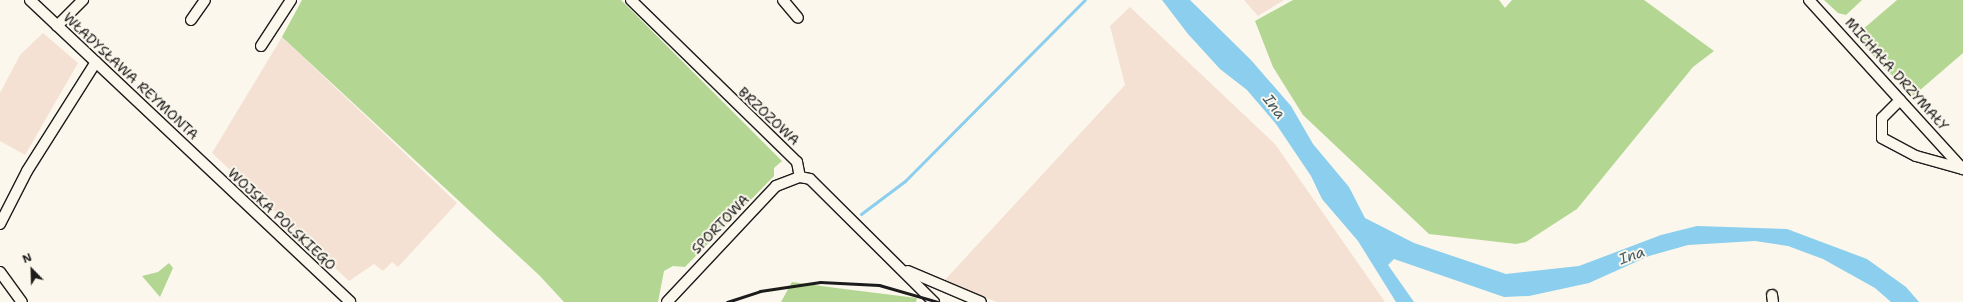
<!DOCTYPE html>
<html>
<head>
<meta charset="utf-8">
<style>
	body { margin:0 }
	#map { position:relative; width:1963px; height:302px; overflow:hidden; background:#fbf7ec; font-family:"Shantell Sans",sans-serif }
	div>[style] { position:absolute }
	.built>* { inset:0; background:#f4e1d3 }
	.green>* { inset:0; background:#b3d792 }
	.water>* { inset:0; background:#8bceed }
	.stream>* { height:3px; margin:-1.5px; padding:0 1.5px; transform-origin:1.5px; border-radius:1.5px; background:#8bceed }
	.roads { filter:drop-shadow(1px 0 #1c1c1c) drop-shadow(-1px 0 #1c1c1c) drop-shadow(0 1px #1c1c1c) drop-shadow(0 -1px #1c1c1c) }
	.street>* { height:10px; margin:-5px; padding:0 5px; transform-origin:5px; border-radius:5px; background:#fbf7ec }
	.rail>* { height:3px; margin:-1.5px; padding:0 1.5px; transform-origin:1.5px; border-radius:1.5px; background:#1c1c1c }
	span { translate:-50% -50%; white-space:nowrap; text-align:center; line-height:1.15; -webkit-text-stroke:4px #fbf7ec; paint-order:stroke }
	.street-label { font-size:14px; color:#1c1c1c }
	.water-label { font-size:15px; color:#435a65; font-style:italic }
	.north { position:absolute; left:12px; top:250px; width:40px; height:40px; -webkit-text-stroke:3px #fbf7ec; paint-order:stroke; rotate:337deg; font-size:11px; font-weight:700; line-height:16px; text-align:center; color:#1c1c1c }
	.north::after { content:''; display:block; margin:auto; width:14px; height:18px; background:#1c1c1c; clip-path:polygon(50% 0,100% 100%,50% 72%,0 100%) }
</style>
</head>
<body>
<div id="map">
	<div class="built">
		<i style="clip-path:polygon(1244px 0,1284px 0,1258px 16px)"></i>
		<i style="clip-path:polygon(1130px 7px,1275px 144px,1385px 302px,997px 302px,943px 282px,1125px 85px,1110px 26px)"></i>
		<i style="clip-path:polygon(43px 33px,78px 63px,25px 155px,0 141px,0 93px,20px 55px)"></i>
		<i style="clip-path:polygon(282px 37px,457px 203px,398px 267px,392px 262px,383px 271px,374px 264px,349px 281px,212px 153px)"></i>
	</div>
	<div class="green">
		<i style="clip-path:polygon(302px 0,621px 0,782px 161px,774px 168px,774px 176px,685px 267px,673px 266px,664px 271px,658px 302px,564px 302px,539px 275px,282px 37px)"></i>
		<i style="clip-path:polygon(1293px 0,1499px 0,1505px 8px,1512px 0,1644px 0,1714px 51px,1693px 67px,1577px 209px,1526px 242px,1516px 244px,1429px 234px,1303px 115px,1273px 67px,1255px 21px)"></i>
		<i style="clip-path:polygon(1824px 0,1862px 0,1846px 15px,1838px 13px)"></i>
		<i style="clip-path:polygon(1897px 0,1963px 0,1963px 53px,1912px 97px,1855px 36px)"></i>
		<i style="clip-path:polygon(169px 263px,173px 268px,160px 297px,142px 276px,158px 272px)"></i>
		<i style="clip-path:polygon(792px 282px,844px 289px,917px 298px,916px 302px,781px 302px)"></i>
	</div>
	<div class="water">
		<i style="clip-path:polygon(1162px 0,1190px 0,1251px 60px,1291px 106px,1313px 144px,1349px 187px,1365px 218px,1414px 243px,1506px 274px,1579px 266px,1661px 235px,1697px 226px,1787px 229px,1867px 259px,1906px 287px,1919px 302px,1891px 302px,1875px 288px,1823px 259px,1788px 246px,1755px 241px,1688px 245px,1649px 256px,1589px 283px,1529px 296px,1504px 297px,1394px 259px,1388px 265px,1414px 302px,1396px 302px,1358px 241px,1322px 199px,1311px 176px,1276px 124px,1247px 90px,1220px 69px,1188px 34px)"></i>
	</div>
	<div class="stream">
		<i style="left:861px;top:214px;width:55px;rotate:-36.9deg"></i>
		<i style="left:905px;top:181px;width:255px;rotate:-45.2deg"></i>
	</div>
	<div class="roads">
		<div class="street">
			<i style="left:30px;top:0;width:440px;rotate:43.3deg"></i>
			<i style="left:631px;top:0;width:232px;rotate:44.3deg"></i>
			<i style="left:797px;top:162px;width:15px;rotate:79deg"></i>
			<i style="left:783px;top:0;width:23px;rotate:50deg"></i>
			<i style="left:1809px;top:0;width:229px;rotate:47.7deg"></i>
			<i style="left:191px;top:20px;width:24px;rotate:-55deg"></i>
			<i style="left:57px;top:26px;width:37px;rotate:-45deg"></i>
			<i style="left:261px;top:46px;width:55px;rotate:-56.9deg"></i>
			<i style="left:1900px;top:100px;width:25px;rotate:135deg"></i>
			<i style="left:1882px;top:118px;width:20px;rotate:90deg"></i>
			<i style="left:1882px;top:138px;width:38px;rotate:28deg"></i>
			<i style="left:1916px;top:156px;width:49px;rotate:15.5deg"></i>
			<i style="left:0;top:224px;width:59px;rotate:-63deg"></i>
			<i style="left:27px;top:171px;width:129px;rotate:-57.7deg"></i>
			<i style="left:908px;top:271px;width:79px;rotate:23deg"></i>
			<i style="left:0;top:272px;width:37px;rotate:54deg"></i>
			<i style="left:1772px;top:295px;width:7px;rotate:82deg"></i>
			<i style="left:667px;top:302px;width:159px;rotate:-46.8deg"></i>
			<i style="left:776px;top:186px;width:26px;rotate:-21deg"></i>
			<i style="left:800px;top:177px;width:10px;rotate:11deg"></i>
			<i style="left:810px;top:179px;width:175px;rotate:44.8deg"></i>
		</div>
	</div>
	<div class="rail">
		<i style="left:727px;top:302px;width:35px;rotate:-18deg"></i>
		<i style="left:760px;top:291px;width:61px;rotate:-8.5deg"></i>
		<i style="left:820px;top:282px;width:59px;rotate:2.9deg"></i>
		<i style="left:879px;top:285px;width:61px;rotate:16.1deg"></i>
	</div>
	<div class="street-label">
		<span style="left:1897px;top:74px;rotate:48deg">MICHAŁA DRZYMAŁY</span>
		<span style="left:131px;top:76px;rotate:43deg">WŁADYSŁAWA REYMONTA</span>
		<span style="left:769px;top:116px;rotate:43deg">BRZOZOWA</span>
		<span style="left:282px;top:219px;rotate:43deg">WOJSKA POLSKIEGO</span>
		<span style="left:720px;top:224px;rotate:-46deg">SPORTOWA</span>
	</div>
	<div class="water-label">
		<span style="left:1274px;top:107px;rotate:53deg">Ina</span>
		<span style="left:1632px;top:256px;rotate:-19deg">Ina</span>
	</div>
	<div class="north">N</div>
</div>
</body>
</html>
